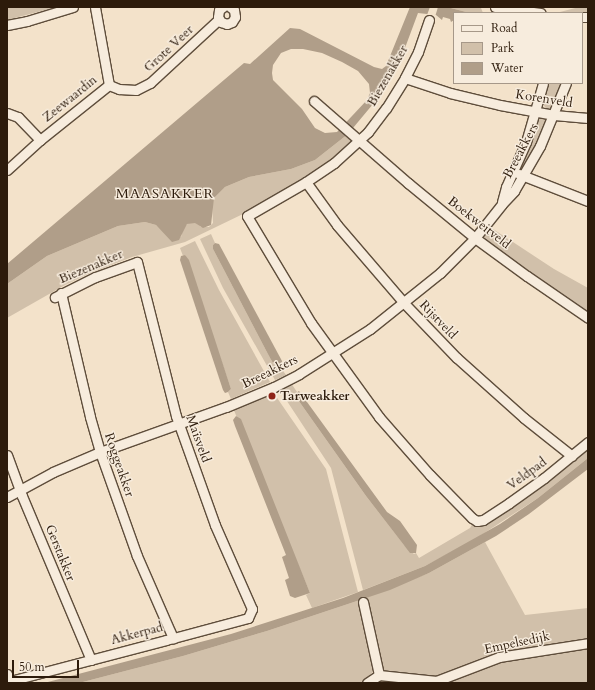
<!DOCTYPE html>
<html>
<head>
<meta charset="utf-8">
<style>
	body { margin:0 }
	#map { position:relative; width:595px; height:690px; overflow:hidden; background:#f3e2ca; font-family:Cardo,serif }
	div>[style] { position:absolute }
	.green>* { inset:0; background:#d1c0aa }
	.water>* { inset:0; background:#b09e89 }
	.pier>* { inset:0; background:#f3e2ca }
	.roads { filter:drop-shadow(1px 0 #5e4d3b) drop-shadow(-1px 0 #5e4d3b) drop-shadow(0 1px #5e4d3b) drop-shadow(0 -1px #5e4d3b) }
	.minor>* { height:9px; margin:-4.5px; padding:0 4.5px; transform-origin:4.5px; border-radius:4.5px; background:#f7ecdd }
	.dots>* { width:11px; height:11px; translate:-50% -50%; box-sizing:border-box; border:2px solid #f7ecdd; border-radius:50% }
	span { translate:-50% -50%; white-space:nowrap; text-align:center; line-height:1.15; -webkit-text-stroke:3px #f7ecdd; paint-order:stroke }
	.street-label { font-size:13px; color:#2d1b0b }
	.poi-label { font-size:13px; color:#2d1b0b; font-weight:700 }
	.left { translate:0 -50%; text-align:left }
	.neighbourhood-label { font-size:14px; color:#2d1b0b; letter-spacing:1px }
	.frame { position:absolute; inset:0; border:8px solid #2d1b0b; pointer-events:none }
	.legend { position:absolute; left:453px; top:12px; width:130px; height:72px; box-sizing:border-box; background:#f7ecdd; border:1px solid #a69889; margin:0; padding:5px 7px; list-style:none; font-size:12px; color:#2d1b0b }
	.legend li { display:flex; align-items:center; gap:8px; height:20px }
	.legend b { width:20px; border:1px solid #a69889 }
	.scale { position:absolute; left:12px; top:660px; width:67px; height:18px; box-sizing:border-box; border:2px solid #2d1b0b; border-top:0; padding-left:5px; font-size:12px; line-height:14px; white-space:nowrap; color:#2d1b0b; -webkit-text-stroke:3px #f7ecdd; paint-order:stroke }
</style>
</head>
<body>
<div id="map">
	<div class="green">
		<i style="clip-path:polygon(7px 7px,57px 7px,7px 20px)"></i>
		<i style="clip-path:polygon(447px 7px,477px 7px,481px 8px,483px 13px,470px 13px)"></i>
		<i style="clip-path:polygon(579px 7px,588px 7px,588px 13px,560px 12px)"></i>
		<i style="clip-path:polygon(546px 83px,563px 83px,552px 111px,547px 110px,543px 104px)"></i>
		<i style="clip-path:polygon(543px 117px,548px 117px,541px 136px,522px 169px,521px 163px,537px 121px)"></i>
		<i style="clip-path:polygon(348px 134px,355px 139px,334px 158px,316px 171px,245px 213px,185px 242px,132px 257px,88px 274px,65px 285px,7px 318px,7px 284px,47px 256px,118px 226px,145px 222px,156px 225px,166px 234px,181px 237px,184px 226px,189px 223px,196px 223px,201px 227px,209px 227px,213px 223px,212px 204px,214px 198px,225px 187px,249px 177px,291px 169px,315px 160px)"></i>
		<i style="clip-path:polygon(490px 227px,554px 269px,588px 288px,588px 313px,485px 240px,484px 235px)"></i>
		<i style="clip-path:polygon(211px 234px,215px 243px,213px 245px,213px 249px,270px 358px,276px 368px,281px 368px,286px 375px,275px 380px,223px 288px,200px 239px)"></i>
		<i style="clip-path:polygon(195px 241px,219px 290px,270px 382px,231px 399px,228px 392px,231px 389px,185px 255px,183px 256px,180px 248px)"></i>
		<i style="clip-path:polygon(291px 383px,297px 392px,296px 397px,366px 496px,404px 545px,414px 554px,416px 553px,419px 558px,470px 528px,473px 523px,588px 446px,588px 458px,538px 498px,472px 541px,425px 566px,363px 590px,331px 468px,281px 392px,280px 388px)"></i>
		<i style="clip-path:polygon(273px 392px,326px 469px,358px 592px,312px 608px,306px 595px,310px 593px,233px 408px)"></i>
		<i style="clip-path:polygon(485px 542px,525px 615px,588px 608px,588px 639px,437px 676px,383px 672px,365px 598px,429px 573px)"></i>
		<i style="clip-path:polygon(360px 600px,374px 671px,361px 683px,79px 683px,183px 656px,267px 631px)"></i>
		<i style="clip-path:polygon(588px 646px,588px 683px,437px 683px,509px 658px)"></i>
		<i style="clip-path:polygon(378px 679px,421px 683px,372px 683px)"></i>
	</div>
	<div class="water">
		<i style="clip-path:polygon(evenodd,410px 7px,447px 7px,470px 13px,454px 13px,454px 20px,451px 22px,450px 19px,443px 17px,442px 20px,436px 15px,418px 13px,402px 56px,383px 92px,348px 134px,315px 160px,291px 169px,249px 177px,225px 187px,214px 198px,211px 225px,203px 228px,195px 223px,187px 224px,179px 240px,172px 242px,156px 225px,145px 222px,118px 226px,47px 256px,7px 284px,7px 264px,244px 63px,250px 64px,290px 28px,300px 29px,374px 67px,382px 69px,386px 66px,410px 7px,291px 49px,303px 49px,322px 53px,342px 62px,358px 71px,369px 84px,370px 93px,367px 100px,337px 132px,325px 133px,315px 128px,302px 109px,273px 80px,272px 73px,273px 65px,281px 53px,291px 49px)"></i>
		<i style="clip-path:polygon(215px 243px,219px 244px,282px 361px,281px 368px,276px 368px,270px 358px,213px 249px,213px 245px)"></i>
		<i style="clip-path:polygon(185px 255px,189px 260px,231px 389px,228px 392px,225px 393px,223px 390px,180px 260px,181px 256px)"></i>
		<i style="clip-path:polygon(299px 391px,387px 512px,400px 521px,417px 545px,416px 553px,410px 553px,366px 496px,296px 397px,296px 393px)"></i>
		<i style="clip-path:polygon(236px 416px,241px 419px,310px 593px,295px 598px,290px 596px,285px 580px,289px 578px,282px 557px,286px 555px,235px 426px,233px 420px)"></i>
		<i style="clip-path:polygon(588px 458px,588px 469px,529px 514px,496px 536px,429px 573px,390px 590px,267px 631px,183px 656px,79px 683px,44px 683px,231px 634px,343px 598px,425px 566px,500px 524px,538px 498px)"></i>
	</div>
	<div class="pier">
		<i style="clip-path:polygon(430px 7px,438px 7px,435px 17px,427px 15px)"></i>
	</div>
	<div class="roads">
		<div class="minor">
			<i style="left:223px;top:7px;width:5px;rotate:143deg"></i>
			<i style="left:219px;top:10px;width:7px;rotate:98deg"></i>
			<i style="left:218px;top:17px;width:6px;rotate:59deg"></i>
			<i style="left:221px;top:22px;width:6px;rotate:18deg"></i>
			<i style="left:227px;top:24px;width:5px;rotate:-22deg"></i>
			<i style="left:232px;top:22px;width:6px;rotate:-59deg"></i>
			<i style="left:235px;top:17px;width:7px;rotate:-98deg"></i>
			<i style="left:234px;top:10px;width:5px;rotate:-143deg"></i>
			<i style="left:495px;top:7px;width:46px;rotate:7.4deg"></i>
			<i style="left:582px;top:17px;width:6px"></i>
			<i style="left:429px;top:20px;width:34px;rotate:109deg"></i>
			<i style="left:418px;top:52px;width:29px;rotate:117deg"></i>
			<i style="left:405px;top:78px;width:36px;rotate:122deg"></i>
			<i style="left:386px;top:108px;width:30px;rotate:127deg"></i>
			<i style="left:368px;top:132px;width:46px;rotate:137.6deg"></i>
			<i style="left:334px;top:163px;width:34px;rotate:146deg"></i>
			<i style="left:306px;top:182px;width:68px;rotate:150deg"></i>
			<i style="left:247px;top:216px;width:125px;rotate:59.1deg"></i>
			<i style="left:311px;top:323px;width:116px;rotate:54.1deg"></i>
			<i style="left:379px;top:417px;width:77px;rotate:48.7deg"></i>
			<i style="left:430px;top:475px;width:60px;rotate:45.7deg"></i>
			<i style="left:472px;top:518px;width:6px;rotate:31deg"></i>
			<i style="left:477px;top:521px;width:6px;rotate:-9deg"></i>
			<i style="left:483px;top:520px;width:31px;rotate:-33deg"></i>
			<i style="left:509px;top:503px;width:43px;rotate:-35.5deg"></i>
			<i style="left:544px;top:478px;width:57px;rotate:-39.3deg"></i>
			<i style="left:7px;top:25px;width:20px;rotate:-11deg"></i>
			<i style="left:27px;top:21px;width:48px;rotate:-16.9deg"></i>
			<i style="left:405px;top:78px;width:47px;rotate:18.4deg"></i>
			<i style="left:450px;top:93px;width:51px;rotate:13.5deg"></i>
			<i style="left:500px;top:105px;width:55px;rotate:10.5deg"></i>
			<i style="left:554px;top:115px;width:34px;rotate:5deg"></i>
			<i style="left:109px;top:85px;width:11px;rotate:22deg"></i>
			<i style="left:119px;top:89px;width:17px;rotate:3deg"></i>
			<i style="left:136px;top:90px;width:16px;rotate:-27deg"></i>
			<i style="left:150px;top:83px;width:94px;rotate:-42.8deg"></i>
			<i style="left:314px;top:101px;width:125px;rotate:41.1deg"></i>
			<i style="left:408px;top:183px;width:87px;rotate:39.4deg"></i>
			<i style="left:475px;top:238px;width:64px;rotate:36.2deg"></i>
			<i style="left:527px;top:276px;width:74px;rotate:34.5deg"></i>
			<i style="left:7px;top:113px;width:12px;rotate:20deg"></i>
			<i style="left:18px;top:117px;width:32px;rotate:46deg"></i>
			<i style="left:7px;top:170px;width:45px;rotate:-42.3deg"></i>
			<i style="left:40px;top:140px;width:88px;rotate:-38.6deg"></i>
			<i style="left:109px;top:85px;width:79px;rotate:-100.2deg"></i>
			<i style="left:519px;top:174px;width:74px;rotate:21.4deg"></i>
			<i style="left:306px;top:182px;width:53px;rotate:54.2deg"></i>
			<i style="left:337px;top:225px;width:103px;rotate:49.3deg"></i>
			<i style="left:404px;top:303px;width:76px;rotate:46.1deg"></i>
			<i style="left:457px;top:358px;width:90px;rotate:41.8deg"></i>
			<i style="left:524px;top:418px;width:61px;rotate:38.4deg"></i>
			<i style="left:502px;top:202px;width:16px;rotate:-75deg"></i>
			<i style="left:506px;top:187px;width:49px;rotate:-66deg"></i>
			<i style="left:526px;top:142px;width:61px;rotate:-73.9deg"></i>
			<i style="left:61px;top:293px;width:127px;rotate:76.8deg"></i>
			<i style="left:90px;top:417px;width:36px;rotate:74deg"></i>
			<i style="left:100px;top:452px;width:110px;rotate:70.4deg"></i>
			<i style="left:137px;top:556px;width:90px;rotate:66.3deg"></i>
			<i style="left:7px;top:455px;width:44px;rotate:69.9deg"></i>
			<i style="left:22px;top:496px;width:178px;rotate:67.2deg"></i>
			<i style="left:7px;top:497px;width:52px;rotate:-28.5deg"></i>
			<i style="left:53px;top:472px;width:51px;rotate:-23.1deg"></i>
			<i style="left:100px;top:452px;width:134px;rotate:-19.7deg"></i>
			<i style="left:226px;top:407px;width:52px;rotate:-22.6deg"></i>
			<i style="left:274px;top:387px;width:28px;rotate:-27deg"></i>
			<i style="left:299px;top:374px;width:84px;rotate:-32.4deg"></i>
			<i style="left:370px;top:329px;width:90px;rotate:-38.7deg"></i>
			<i style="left:440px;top:273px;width:49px;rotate:-45deg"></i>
			<i style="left:475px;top:238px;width:43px;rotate:-51.5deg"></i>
			<i style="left:502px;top:204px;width:18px;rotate:-47deg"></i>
			<i style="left:514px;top:191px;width:52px;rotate:-60deg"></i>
			<i style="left:540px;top:146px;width:68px;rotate:-67.6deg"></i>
			<i style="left:363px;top:602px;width:75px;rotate:77.6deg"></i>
			<i style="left:7px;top:674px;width:8px;rotate:67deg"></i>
			<i style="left:10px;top:681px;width:161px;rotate:-14.7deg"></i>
			<i style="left:166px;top:640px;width:85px;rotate:-15deg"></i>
			<i style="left:248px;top:618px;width:10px;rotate:-66deg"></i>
			<i style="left:252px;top:609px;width:92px;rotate:-113.8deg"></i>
			<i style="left:215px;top:525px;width:116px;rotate:-109.7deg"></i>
			<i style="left:176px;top:416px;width:159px;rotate:-104.2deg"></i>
			<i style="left:137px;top:262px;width:45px;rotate:160.3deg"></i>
			<i style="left:95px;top:277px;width:45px;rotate:153.4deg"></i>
			<i style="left:367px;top:683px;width:14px;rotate:-34deg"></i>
			<i style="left:379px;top:675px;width:58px;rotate:5.9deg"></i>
			<i style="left:431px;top:683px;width:73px;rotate:-20.9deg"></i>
			<i style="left:499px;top:657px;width:90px;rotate:-8.9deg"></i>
		</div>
	</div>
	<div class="dots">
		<i style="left:272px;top:396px;background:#8f2418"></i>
	</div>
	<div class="street-label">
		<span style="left:169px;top:49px;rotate:-43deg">Grote Veer</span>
		<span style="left:388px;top:76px;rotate:-60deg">Biezenakker</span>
		<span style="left:70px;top:99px;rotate:-39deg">Zeewaardin</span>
		<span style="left:544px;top:99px;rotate:9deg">Korenveld</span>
		<span style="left:521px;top:151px;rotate:-62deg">Breeakkers</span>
		<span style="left:479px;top:223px;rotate:38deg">Boekweitveld</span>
		<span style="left:91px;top:267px;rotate:-23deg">Biezenakker</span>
		<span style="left:438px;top:320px;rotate:46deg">Rijstveld</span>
		<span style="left:270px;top:372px;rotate:-26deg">Breeakkers</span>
		<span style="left:198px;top:439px;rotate:70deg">Maïsveld</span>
		<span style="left:119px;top:465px;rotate:71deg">Roggeakker</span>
		<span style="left:527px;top:474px;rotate:-36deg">Veldpad</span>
		<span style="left:60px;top:553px;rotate:68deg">Gerstakker</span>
		<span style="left:137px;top:634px;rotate:-15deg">Akkerpad</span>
		<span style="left:517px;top:643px;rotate:-12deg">Empelsedijk</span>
	</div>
	<div class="poi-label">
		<span class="left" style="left:280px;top:396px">Tarweakker</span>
	</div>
	<div class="neighbourhood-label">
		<span style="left:165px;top:194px">MAASAKKER</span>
	</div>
	<div class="frame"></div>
	<ul class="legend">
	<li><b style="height:5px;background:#f7ecdd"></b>Road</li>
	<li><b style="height:11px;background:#d1c0aa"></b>Park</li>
	<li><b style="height:11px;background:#b09e89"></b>Water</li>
	</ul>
	<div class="scale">50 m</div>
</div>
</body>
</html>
